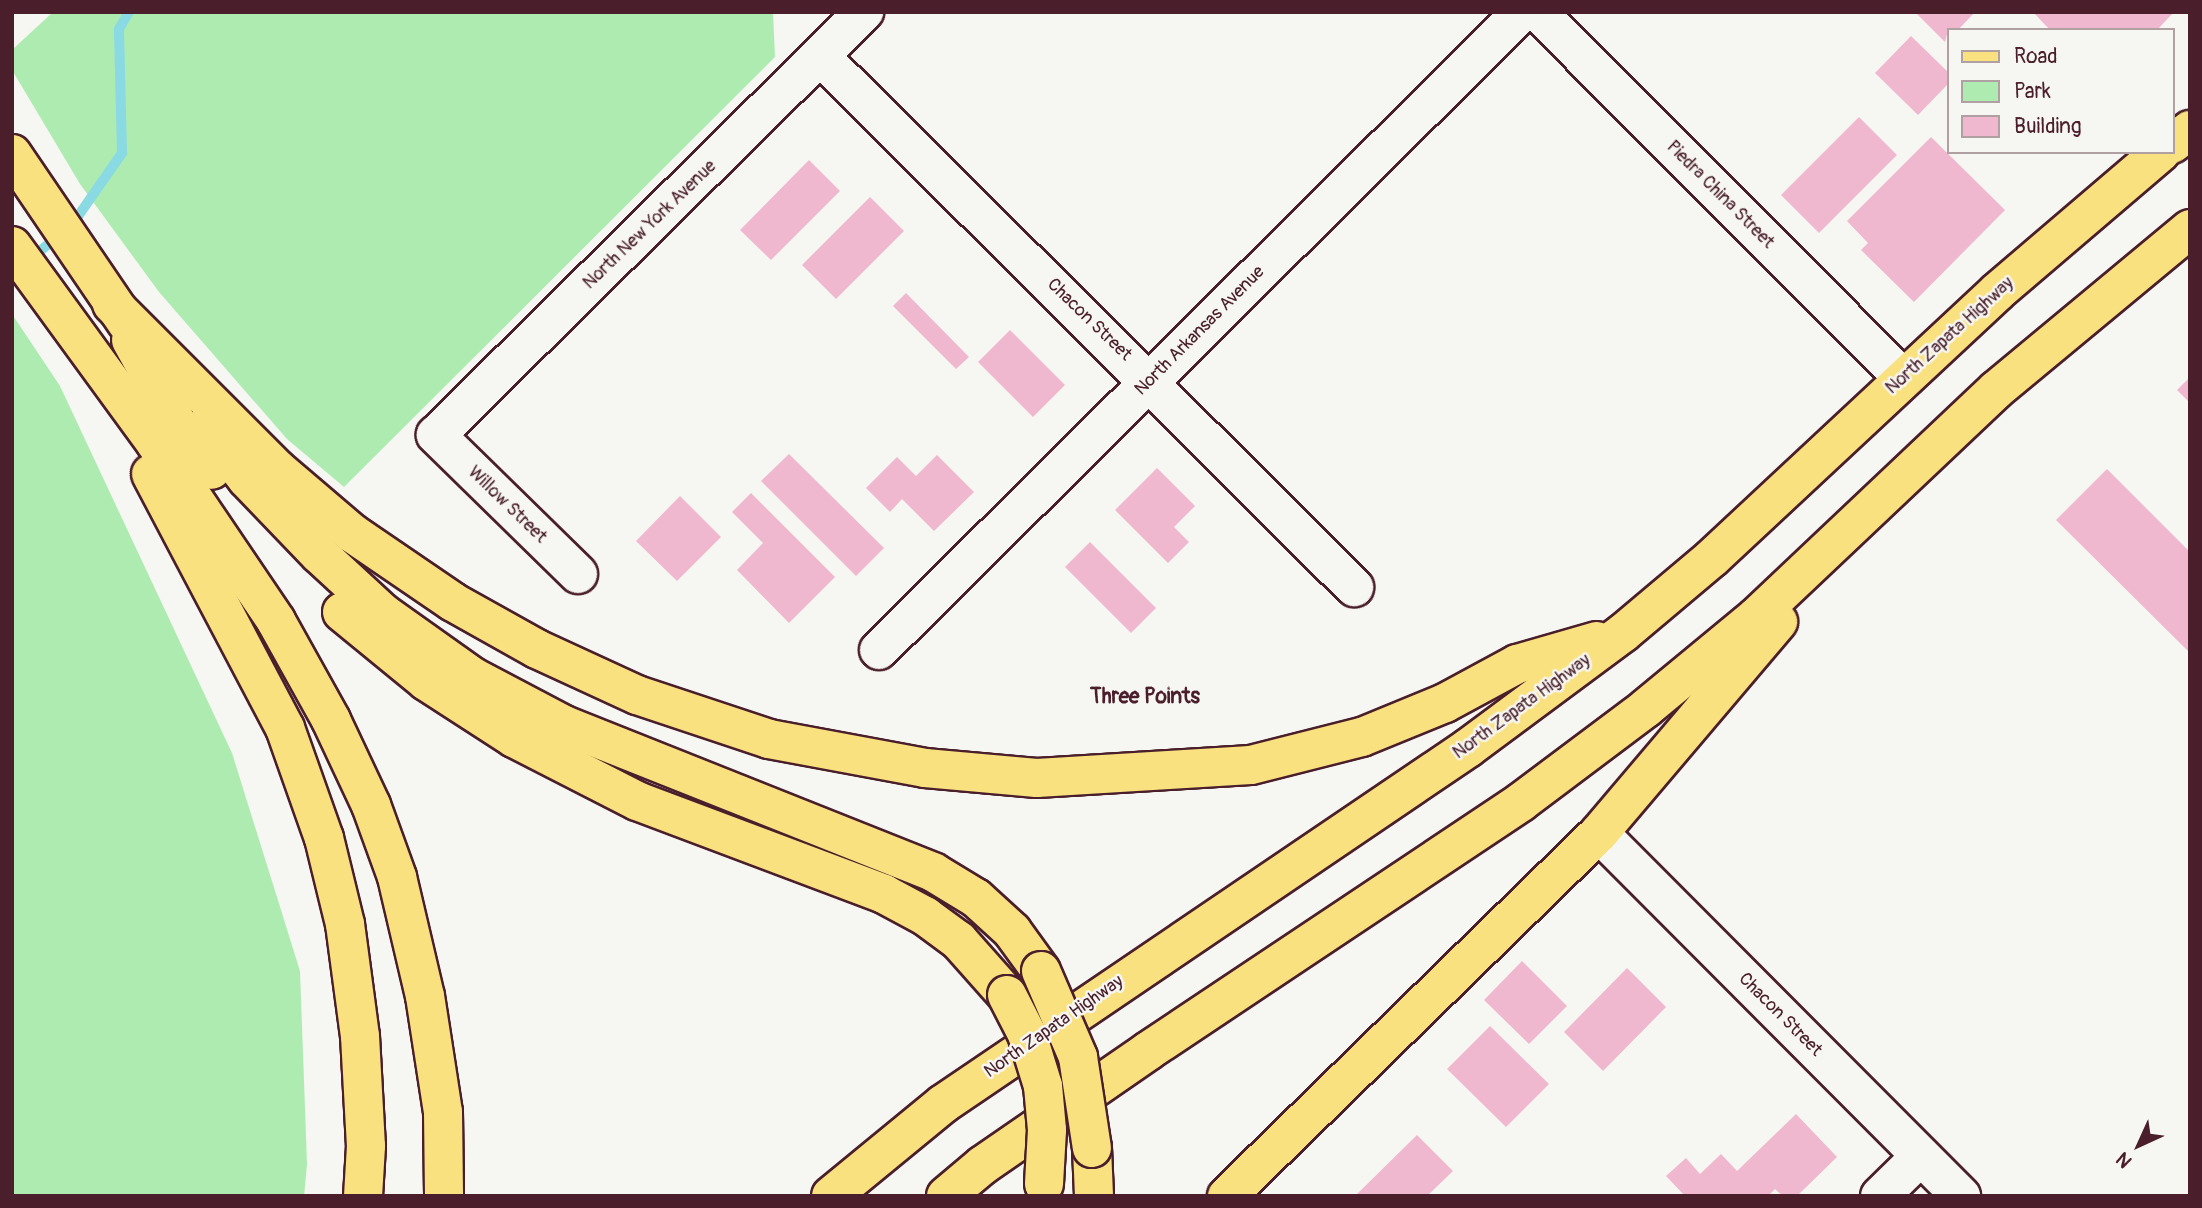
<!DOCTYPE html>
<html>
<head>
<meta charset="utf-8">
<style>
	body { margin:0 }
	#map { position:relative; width:2202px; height:1208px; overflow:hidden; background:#f6f6f2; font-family:Pangolin,sans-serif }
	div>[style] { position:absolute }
	.green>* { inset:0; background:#aeebb1 }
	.stream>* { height:10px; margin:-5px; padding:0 5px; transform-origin:5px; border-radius:5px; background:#89dae2 }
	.building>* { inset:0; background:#efb8cf }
	.roads { filter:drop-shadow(2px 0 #4a1f2b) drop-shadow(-2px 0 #4a1f2b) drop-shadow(0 2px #4a1f2b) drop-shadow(0 -2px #4a1f2b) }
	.minor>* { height:38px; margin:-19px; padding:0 19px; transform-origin:19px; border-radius:19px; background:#f6f6f2 }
	.major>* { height:38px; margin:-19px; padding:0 19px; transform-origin:19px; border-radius:19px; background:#fae180 }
	.bridges { filter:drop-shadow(2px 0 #4a1f2b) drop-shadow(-2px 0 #4a1f2b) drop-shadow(0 2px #4a1f2b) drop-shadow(0 -2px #4a1f2b) }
	.major-bridge>* { height:38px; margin:-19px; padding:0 19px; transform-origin:19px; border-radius:19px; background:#fae180 }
	span { translate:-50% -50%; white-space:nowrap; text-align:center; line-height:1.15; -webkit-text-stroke:5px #f6f6f2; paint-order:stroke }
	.street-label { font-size:18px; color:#4a1f2b }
	.quarter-label { font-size:21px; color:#4a1f2b; font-weight:700 }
	.frame { position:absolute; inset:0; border:14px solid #4a1f2b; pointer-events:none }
	.legend { position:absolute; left:1947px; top:28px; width:228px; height:126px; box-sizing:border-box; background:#f6f6f2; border:2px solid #b1a0a2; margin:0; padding:9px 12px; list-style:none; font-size:21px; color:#4a1f2b }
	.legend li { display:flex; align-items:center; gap:14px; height:35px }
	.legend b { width:35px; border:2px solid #b1a0a2 }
	.north { position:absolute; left:2104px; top:1110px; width:70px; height:70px; -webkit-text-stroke:5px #f6f6f2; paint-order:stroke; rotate:225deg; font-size:19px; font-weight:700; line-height:28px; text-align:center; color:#4a1f2b }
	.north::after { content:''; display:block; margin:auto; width:24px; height:32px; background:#4a1f2b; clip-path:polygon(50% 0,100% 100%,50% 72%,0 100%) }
</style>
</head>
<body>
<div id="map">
	<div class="green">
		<i style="clip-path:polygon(53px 12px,773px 12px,775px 57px,344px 487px,287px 439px,159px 292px,80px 184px,12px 70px,12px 50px)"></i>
		<i style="clip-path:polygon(12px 314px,60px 386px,232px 753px,300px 971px,307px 1164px,304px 1196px,12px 1196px)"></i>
	</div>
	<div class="stream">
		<i style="left:31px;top:259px;width:57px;rotate:-40.7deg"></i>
		<i style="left:74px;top:222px;width:84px;rotate:-55.2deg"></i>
		<i style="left:122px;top:153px;width:124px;rotate:-91.4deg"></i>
		<i style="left:119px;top:29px;width:20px;rotate:-60deg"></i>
	</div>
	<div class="building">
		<i style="clip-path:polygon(1915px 12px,1975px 12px,1958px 30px,1948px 30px,1945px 42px)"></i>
		<i style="clip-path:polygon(2033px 12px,2174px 12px,2157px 30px,2050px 30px)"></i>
		<i style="clip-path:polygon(1911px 36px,1948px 72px,1948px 84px,1918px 115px,1875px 73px)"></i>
		<i style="clip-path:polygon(1859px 117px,1897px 155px,1819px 233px,1781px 195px)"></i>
		<i style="clip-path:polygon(1931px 137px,2005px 210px,1914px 302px,1861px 250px,1868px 243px,1847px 221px)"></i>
		<i style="clip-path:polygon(809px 160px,840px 191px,771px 260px,740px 230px)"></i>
		<i style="clip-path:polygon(870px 197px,904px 231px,836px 299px,802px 265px)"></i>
		<i style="clip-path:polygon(906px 293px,969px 357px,956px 369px,893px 306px)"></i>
		<i style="clip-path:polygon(1010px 330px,1065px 385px,1033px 417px,978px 362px)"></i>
		<i style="clip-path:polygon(2190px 377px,2190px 403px,2177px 390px)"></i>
		<i style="clip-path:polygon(789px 454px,884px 548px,856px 576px,761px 481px)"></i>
		<i style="clip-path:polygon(937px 455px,974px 492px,934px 531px,902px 499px,890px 512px,866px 488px,897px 457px,916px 476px)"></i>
		<i style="clip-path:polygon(1157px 468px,1195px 506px,1174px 527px,1189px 542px,1168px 563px,1115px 510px)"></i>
		<i style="clip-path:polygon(2107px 469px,2190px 552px,2190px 653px,2056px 520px)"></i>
		<i style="clip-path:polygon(751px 493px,835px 577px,789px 623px,737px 570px,763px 543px,732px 512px)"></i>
		<i style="clip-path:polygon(680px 496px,721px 537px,677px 581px,636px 541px)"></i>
		<i style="clip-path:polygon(1090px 542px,1156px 608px,1131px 633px,1065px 567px)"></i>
		<i style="clip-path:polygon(1522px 961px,1567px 1006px,1529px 1044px,1484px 1000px)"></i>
		<i style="clip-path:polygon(1627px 968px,1666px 1007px,1603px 1071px,1564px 1032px)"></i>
		<i style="clip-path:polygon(1490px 1026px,1549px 1084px,1506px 1127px,1447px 1069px)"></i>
		<i style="clip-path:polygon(1796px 1114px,1837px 1157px,1797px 1196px,1783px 1196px,1775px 1189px,1768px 1196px,1685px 1196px,1666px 1176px,1686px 1158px,1700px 1174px,1721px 1154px,1737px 1171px)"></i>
		<i style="clip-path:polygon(1417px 1135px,1453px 1171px,1427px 1196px,1355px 1196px)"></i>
	</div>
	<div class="roads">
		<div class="minor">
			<i style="left:1538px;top:12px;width:515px;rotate:45.08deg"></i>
			<i style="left:821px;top:57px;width:752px;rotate:44.84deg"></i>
			<i style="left:578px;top:574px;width:199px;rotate:-135.6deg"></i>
			<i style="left:436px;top:435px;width:602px;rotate:-44.66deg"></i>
			<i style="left:879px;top:650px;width:906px;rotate:-44.78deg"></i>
			<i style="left:1599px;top:833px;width:513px;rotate:45.08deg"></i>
			<i style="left:1880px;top:1196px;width:57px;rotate:-44.3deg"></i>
		</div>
		<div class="major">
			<i style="left:2172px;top:144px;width:23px;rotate:-38deg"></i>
			<i style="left:12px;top:154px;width:204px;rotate:55.8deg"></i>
			<i style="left:12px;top:246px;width:243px;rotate:53.9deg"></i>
			<i style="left:155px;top:442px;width:216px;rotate:55.9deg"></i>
			<i style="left:276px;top:621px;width:113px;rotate:60.9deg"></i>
			<i style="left:331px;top:720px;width:94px;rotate:64.8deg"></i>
			<i style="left:371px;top:805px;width:77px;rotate:70.1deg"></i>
			<i style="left:397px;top:877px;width:122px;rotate:76.8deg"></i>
			<i style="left:425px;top:996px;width:117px;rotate:81.2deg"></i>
			<i style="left:443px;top:1112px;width:84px;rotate:89.3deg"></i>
			<i style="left:112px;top:304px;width:233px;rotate:45deg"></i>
			<i style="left:277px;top:469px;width:99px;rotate:40.5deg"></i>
			<i style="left:352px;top:533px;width:122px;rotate:34.3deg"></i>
			<i style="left:453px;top:602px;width:96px;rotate:29.2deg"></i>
			<i style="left:537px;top:649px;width:110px;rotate:24.7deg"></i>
			<i style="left:637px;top:695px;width:139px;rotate:18.4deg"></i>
			<i style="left:769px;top:739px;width:159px;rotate:10.5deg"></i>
			<i style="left:925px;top:768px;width:112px;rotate:5.1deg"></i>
			<i style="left:1037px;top:778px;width:214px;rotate:-3.5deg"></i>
			<i style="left:1251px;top:765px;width:114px;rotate:-14.2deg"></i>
			<i style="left:1362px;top:737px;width:90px;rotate:-22.3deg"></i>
			<i style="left:1445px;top:703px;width:82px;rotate:-28.4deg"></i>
			<i style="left:1517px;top:664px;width:83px;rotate:-16deg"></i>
			<i style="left:131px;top:340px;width:97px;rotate:61.1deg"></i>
			<i style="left:178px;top:425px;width:56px;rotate:52.9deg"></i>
			<i style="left:206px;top:426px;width:67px;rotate:52.3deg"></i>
			<i style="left:247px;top:479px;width:104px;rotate:46.2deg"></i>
			<i style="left:319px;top:554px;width:87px;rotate:42.7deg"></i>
			<i style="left:383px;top:613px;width:110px;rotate:35.4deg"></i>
			<i style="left:473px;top:677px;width:103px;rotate:27.8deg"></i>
			<i style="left:564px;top:725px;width:397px;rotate:21.7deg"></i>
			<i style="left:933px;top:872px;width:50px;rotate:31.2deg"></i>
			<i style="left:976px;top:898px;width:49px;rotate:42.5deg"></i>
			<i style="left:1012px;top:931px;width:49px;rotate:54.1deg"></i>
			<i style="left:151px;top:474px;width:287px;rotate:62.2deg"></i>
			<i style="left:285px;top:728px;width:117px;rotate:70.5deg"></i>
			<i style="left:324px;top:838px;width:89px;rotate:76.3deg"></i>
			<i style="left:345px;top:924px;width:113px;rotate:82.4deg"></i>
			<i style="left:360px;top:1036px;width:110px;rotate:86.9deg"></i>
			<i style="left:366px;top:1146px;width:50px;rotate:93.4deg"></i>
			<i style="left:342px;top:612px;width:109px;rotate:39.4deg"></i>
			<i style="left:426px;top:681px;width:105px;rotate:32.9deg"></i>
			<i style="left:514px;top:738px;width:138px;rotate:27.1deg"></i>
			<i style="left:637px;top:801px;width:264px;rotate:20.6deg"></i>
			<i style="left:884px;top:894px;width:47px;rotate:28.2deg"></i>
			<i style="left:925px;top:916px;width:42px;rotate:36.3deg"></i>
			<i style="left:959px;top:941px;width:72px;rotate:48.4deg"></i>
			<i style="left:1092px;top:1148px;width:48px;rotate:87.6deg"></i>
			<i style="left:831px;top:1196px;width:145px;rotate:-39.4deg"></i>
			<i style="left:943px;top:1104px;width:634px;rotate:-34.14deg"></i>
			<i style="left:1468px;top:748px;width:193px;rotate:-36.6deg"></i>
			<i style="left:1623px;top:633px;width:116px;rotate:-40.1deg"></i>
			<i style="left:1712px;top:558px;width:390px;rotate:-43deg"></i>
			<i style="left:1997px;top:292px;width:216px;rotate:-40.5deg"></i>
			<i style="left:946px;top:1196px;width:48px;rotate:-40deg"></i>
			<i style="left:983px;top:1165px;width:201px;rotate:-34.6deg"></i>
			<i style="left:1148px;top:1051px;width:448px;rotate:-33.7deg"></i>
			<i style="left:1521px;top:802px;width:156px;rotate:-36.9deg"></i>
			<i style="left:1646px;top:708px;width:143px;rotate:-39.6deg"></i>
			<i style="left:1756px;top:617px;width:330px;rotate:-43.4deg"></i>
			<i style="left:1996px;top:390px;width:252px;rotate:-39.7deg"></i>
			<i style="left:1227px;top:1196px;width:520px;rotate:-44.3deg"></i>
			<i style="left:1599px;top:833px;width:277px;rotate:-49.7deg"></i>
		</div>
	</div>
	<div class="bridges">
		<div class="major-bridge">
			<i style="left:1041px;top:971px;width:94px;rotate:66.7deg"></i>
			<i style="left:1078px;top:1057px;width:92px;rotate:81.3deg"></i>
			<i style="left:1007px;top:995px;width:44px;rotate:62.9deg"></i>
			<i style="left:1027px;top:1034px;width:54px;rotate:72.9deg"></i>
			<i style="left:1043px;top:1086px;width:44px;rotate:84.8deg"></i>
			<i style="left:1047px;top:1130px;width:54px;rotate:93.2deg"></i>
		</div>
	</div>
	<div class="street-label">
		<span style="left:1720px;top:195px;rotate:45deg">Piedra China Street</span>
		<span style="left:650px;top:225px;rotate:-44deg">North New York Avenue</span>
		<span style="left:1089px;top:320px;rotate:44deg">Chacon Street</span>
		<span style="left:1200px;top:331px;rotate:-45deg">North Arkansas Avenue</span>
		<span style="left:1950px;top:336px;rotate:-42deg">North Zapata Highway</span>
		<span style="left:507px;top:505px;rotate:44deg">Willow Street</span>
		<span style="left:1522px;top:707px;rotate:-36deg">North Zapata Highway</span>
		<span style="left:1780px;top:1015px;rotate:45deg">Chacon Street</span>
		<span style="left:1054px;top:1027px;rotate:-35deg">North Zapata Highway</span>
	</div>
	<div class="quarter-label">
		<span style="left:1145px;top:697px">Three Points</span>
	</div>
	<div class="frame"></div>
	<ul class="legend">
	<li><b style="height:9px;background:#fae180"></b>Road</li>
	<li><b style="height:19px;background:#aeebb1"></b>Park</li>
	<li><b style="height:19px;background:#efb8cf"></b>Building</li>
	</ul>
	<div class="north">N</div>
</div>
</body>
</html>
